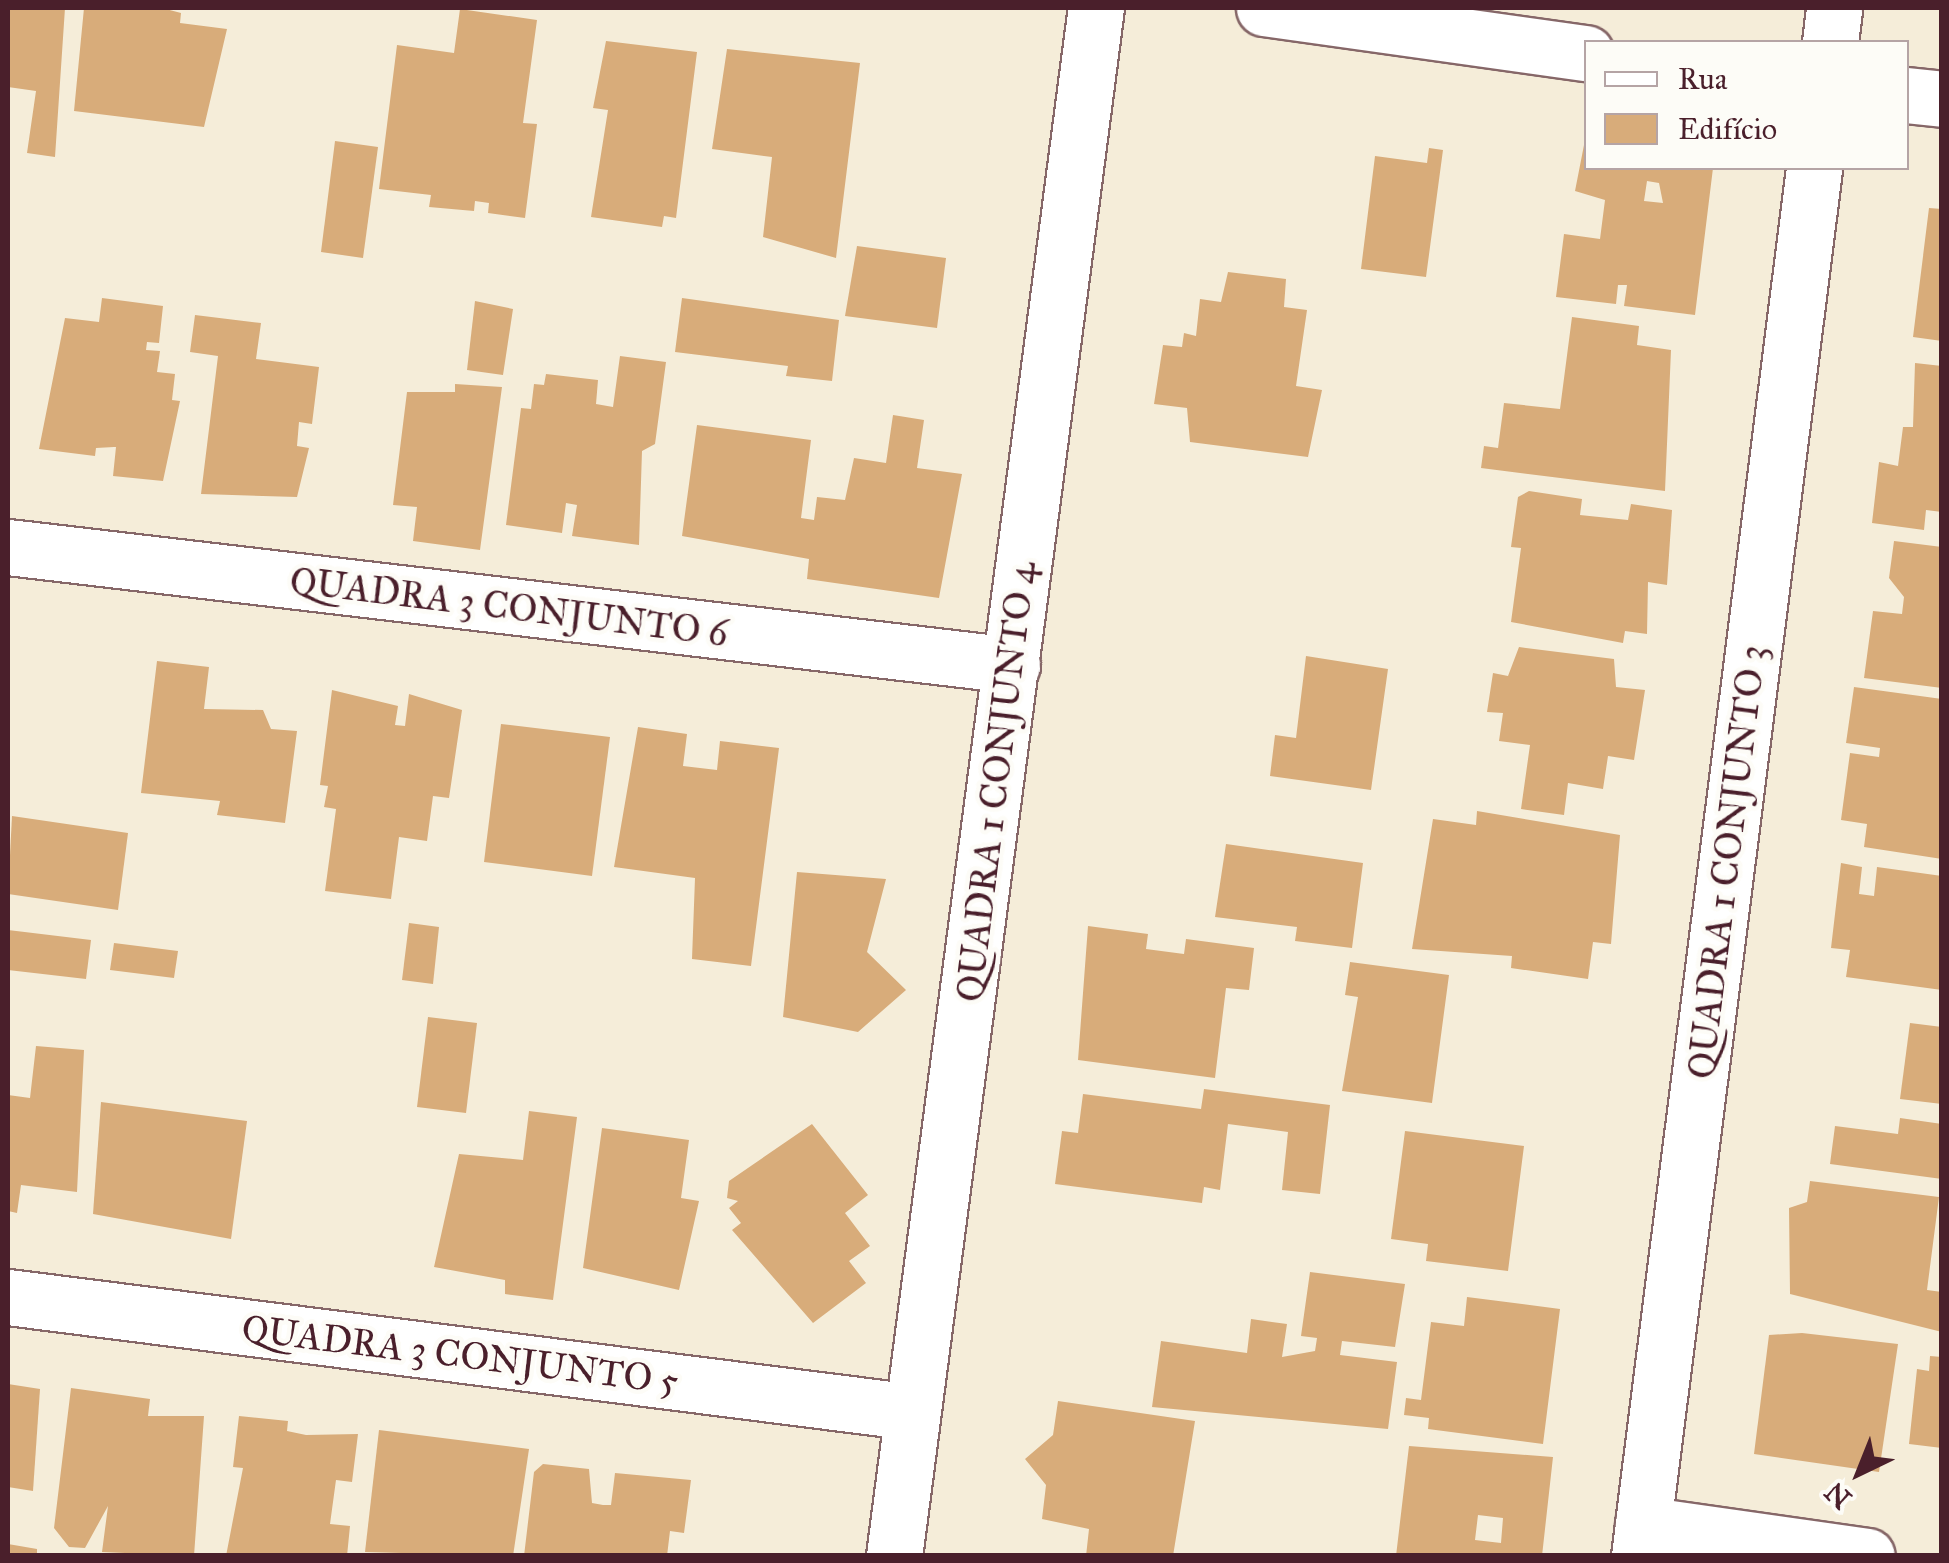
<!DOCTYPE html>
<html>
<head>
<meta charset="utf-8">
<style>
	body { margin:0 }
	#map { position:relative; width:1949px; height:1563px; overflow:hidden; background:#f5edd9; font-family:"IM FELL Great Primer",serif }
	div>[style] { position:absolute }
	.building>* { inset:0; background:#d8ac7a }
	.roads { filter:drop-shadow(2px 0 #866768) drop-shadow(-2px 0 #866768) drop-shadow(0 2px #866768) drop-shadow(0 -2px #866768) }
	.minor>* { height:55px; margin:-27.5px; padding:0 27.5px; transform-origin:27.5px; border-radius:27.5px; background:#fff }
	span { translate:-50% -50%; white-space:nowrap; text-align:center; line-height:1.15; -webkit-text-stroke:9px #fdfcf7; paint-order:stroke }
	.street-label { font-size:38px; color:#4a1f2b }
	.frame { position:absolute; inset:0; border:10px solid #4a1f2b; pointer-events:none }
	.legend { position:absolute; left:1584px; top:40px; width:325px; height:130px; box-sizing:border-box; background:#fdfcf7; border:2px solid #b5a4a5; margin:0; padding:12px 18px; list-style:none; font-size:30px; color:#4a1f2b }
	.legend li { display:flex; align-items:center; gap:20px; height:50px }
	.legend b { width:50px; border:2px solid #b5a4a5 }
	.north { position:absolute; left:1809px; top:1423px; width:100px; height:100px; -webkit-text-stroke:8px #fdfcf7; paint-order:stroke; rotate:223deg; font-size:28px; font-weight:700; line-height:40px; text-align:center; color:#4a1f2b }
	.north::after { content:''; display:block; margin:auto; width:35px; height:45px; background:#4a1f2b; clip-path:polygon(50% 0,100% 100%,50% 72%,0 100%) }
</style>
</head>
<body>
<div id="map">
	<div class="building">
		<i style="clip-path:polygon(8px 8px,65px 8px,55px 157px,27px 153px,36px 91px,8px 87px)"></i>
		<i style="clip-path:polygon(84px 8px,162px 8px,181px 13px,180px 23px,227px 29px,204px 127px,74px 111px)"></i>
		<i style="clip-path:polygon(460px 9px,537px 20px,523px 123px,537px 124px,525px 218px,488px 213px,489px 203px,475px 201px,474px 211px,429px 207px,431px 195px,379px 189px,397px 45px,454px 53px)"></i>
		<i style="clip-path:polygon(606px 41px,697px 52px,676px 218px,664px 216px,662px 227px,591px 217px,608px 110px,593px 108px)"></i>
		<i style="clip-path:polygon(727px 49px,860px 63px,836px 258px,763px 237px,772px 157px,712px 149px)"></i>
		<i style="clip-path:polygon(335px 141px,378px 147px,363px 258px,321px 252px)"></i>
		<i style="clip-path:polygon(evenodd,1584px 145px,1586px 168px,1713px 168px,1695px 315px,1624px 306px,1627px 285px,1618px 285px,1616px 304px,1556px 297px,1564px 234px,1600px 239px,1605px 200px,1575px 191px,1584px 145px,1647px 181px,1659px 183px,1663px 203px,1644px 201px,1647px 181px)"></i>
		<i style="clip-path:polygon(1429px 148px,1443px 150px,1426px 277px,1361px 269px,1375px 156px,1427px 163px)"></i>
		<i style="clip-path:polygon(1929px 208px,1942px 209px,1942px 341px,1913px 337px)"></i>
		<i style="clip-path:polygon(857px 246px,946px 258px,937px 328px,845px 316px)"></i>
		<i style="clip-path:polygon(1228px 272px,1286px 279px,1284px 307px,1307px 310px,1296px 386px,1322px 390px,1308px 457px,1190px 442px,1187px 408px,1154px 404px,1163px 345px,1182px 347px,1184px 333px,1196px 336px,1200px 299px,1221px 302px)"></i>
		<i style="clip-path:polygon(102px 298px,163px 306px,159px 343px,147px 342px,146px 350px,160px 351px,157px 372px,175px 374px,172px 400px,180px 401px,163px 481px,113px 476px,116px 447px,114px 447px,96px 448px,95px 456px,39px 449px,65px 318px,99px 322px)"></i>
		<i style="clip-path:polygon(682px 298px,839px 320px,832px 381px,786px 376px,788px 366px,675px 352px)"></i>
		<i style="clip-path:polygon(475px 301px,513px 309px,503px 375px,467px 370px)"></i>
		<i style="clip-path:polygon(195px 315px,261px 323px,256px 359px,319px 367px,312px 424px,299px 422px,297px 446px,309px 448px,297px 497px,201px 494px,218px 356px,190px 352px)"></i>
		<i style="clip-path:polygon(1572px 317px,1639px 326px,1637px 345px,1671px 350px,1665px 491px,1481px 468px,1484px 446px,1498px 448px,1504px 403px,1560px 409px)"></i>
		<i style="clip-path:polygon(620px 356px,666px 362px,655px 444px,642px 451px,639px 545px,572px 536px,577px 505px,566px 503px,562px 533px,506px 525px,521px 408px,531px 409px,534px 384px,544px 385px,546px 374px,598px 380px,596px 404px,613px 407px)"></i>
		<i style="clip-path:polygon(1915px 363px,1942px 366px,1942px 512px,1926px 510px,1924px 530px,1872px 523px,1879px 462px,1898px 466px,1903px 427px,1913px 427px)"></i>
		<i style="clip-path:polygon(455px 384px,502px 387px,480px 550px,413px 541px,417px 507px,393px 505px,407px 392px,455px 392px)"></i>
		<i style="clip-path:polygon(893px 415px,924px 420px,917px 468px,962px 474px,939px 598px,807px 579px,809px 559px,682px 536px,697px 425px,811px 440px,801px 518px,814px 520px,817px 497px,845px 500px,854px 458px,886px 463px)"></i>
		<i style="clip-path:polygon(1529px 491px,1582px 499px,1580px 515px,1628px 520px,1631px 504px,1672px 510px,1667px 585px,1648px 582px,1647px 634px,1625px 631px,1623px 643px,1511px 622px,1521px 548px,1511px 547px,1518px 497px)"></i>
		<i style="clip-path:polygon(1894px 541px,1942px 547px,1942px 688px,1864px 678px,1873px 611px,1902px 614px,1904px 597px,1889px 578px)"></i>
		<i style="clip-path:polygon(1519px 647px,1614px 659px,1616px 687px,1645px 690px,1634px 760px,1608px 756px,1603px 789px,1568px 783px,1564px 815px,1521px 809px,1530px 745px,1499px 741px,1503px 713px,1487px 712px,1493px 673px,1508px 676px)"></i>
		<i style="clip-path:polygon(1306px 656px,1388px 669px,1371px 790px,1270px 776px,1275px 735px,1296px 738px)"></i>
		<i style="clip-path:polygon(157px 661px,209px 667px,204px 709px,263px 710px,271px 729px,297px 731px,285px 823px,217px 815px,220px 801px,141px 793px)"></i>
		<i style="clip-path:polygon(1854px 687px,1942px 699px,1942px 859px,1864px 847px,1867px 824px,1841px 820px,1850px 753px,1879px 757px,1880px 748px,1846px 743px)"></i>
		<i style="clip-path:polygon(332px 690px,398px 706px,395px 725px,405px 726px,409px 694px,462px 710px,449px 798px,433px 796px,427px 841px,399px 837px,391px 899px,325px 891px,336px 809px,324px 807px,328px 786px,320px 785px)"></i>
		<i style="clip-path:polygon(501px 724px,610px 737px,592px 876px,484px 862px)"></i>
		<i style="clip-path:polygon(638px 727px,687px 734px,683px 766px,717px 770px,720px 741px,779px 748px,751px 966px,692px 959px,695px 878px,614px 867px)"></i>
		<i style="clip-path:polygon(1477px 811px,1620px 835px,1611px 944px,1593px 942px,1588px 979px,1511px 968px,1512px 956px,1412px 949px,1433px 819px,1476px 825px)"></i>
		<i style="clip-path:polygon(12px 816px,128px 833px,118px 910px,8px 894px)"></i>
		<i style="clip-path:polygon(1226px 844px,1363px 863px,1352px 948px,1295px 941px,1297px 927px,1215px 917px)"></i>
		<i style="clip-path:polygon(1841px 863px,1862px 867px,1859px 894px,1874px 896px,1877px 867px,1942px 876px,1942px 990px,1846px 977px,1850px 950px,1831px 948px)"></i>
		<i style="clip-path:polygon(797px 872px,886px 879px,867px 952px,906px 990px,858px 1032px,783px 1017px)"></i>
		<i style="clip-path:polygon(409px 923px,439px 927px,433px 984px,402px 980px)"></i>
		<i style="clip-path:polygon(1088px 926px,1148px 934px,1146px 949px,1184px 954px,1186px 939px,1254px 948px,1249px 990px,1226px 988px,1215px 1078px,1078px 1060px)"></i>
		<i style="clip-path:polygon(8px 930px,91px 940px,86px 979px,8px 970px)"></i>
		<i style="clip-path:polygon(114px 943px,178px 951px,174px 978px,110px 970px)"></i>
		<i style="clip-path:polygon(1350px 962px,1449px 975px,1432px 1103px,1342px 1091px,1358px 997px,1345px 995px)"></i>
		<i style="clip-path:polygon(428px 1017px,477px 1023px,466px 1113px,417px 1107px)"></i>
		<i style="clip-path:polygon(1910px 1023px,1942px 1027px,1942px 1104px,1900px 1099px)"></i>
		<i style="clip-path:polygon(36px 1046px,84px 1050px,77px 1192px,21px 1185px,17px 1213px,8px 1211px,8px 1095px,30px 1098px)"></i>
		<i style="clip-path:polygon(1204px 1089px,1330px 1105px,1320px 1194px,1282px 1190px,1288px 1132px,1228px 1124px,1220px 1190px,1204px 1187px,1202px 1203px,1055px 1184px,1062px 1131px,1078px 1133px,1083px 1094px,1201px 1109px)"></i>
		<i style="clip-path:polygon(101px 1102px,247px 1121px,231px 1239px,93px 1214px)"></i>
		<i style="clip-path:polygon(529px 1111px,577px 1117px,553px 1300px,505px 1294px,505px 1280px,434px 1267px,459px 1154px,523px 1160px)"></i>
		<i style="clip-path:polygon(1900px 1118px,1942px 1124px,1942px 1179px,1830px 1164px,1835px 1126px,1898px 1134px)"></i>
		<i style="clip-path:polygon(812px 1124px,868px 1195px,845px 1213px,870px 1246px,849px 1261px,866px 1283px,813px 1323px,732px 1230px,741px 1223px,729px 1208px,738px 1201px,727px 1198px,729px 1181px)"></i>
		<i style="clip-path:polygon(602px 1128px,689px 1140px,681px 1198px,699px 1201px,679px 1290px,583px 1268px)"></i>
		<i style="clip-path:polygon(1405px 1131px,1524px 1146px,1508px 1271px,1426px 1261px,1428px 1244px,1391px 1239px)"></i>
		<i style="clip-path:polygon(1810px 1181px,1939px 1197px,1927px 1290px,1942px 1292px,1942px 1332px,1790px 1294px,1789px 1208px,1807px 1202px)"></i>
		<i style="clip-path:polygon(1310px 1272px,1405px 1284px,1395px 1347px,1342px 1341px,1340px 1355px,1397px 1362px,1388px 1429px,1152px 1407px,1161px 1341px,1247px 1353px,1251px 1319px,1287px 1324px,1282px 1357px,1315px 1351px,1317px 1338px,1301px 1336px)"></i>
		<i style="clip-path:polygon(1467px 1297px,1560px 1309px,1543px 1444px,1428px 1429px,1429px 1418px,1404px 1415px,1406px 1398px,1421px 1400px,1431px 1322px,1464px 1326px)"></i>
		<i style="clip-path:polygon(1802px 1333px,1898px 1344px,1879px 1472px,1754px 1454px,1769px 1335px)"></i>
		<i style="clip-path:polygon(1930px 1356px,1942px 1357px,1942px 1448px,1909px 1444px,1917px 1369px,1929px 1371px)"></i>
		<i style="clip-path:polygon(8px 1384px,40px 1389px,33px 1491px,8px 1487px)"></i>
		<i style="clip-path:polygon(71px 1388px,150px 1399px,148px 1416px,204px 1416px,194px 1556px,102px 1552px,108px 1506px,85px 1548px,69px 1547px,54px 1528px)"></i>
		<i style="clip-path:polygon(1058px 1401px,1195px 1421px,1173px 1556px,1086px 1556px,1089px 1529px,1042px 1519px,1046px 1485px,1025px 1459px,1053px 1435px)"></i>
		<i style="clip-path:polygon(239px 1416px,288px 1421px,287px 1431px,306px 1435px,358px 1434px,352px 1482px,336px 1480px,330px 1524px,350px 1526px,347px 1556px,226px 1556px,243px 1468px,233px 1467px)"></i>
		<i style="clip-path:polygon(379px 1430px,529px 1449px,513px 1556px,365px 1552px)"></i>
		<i style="clip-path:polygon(evenodd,1409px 1446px,1553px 1457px,1542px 1556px,1396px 1556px,1409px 1446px,1478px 1515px,1503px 1518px,1501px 1543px,1475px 1540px,1478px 1515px)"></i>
		<i style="clip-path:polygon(543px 1464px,589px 1469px,592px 1503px,603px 1505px,611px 1505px,615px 1473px,691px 1480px,684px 1533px,670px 1531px,667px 1556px,524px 1556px,534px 1472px)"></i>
		<i style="clip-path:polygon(8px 1544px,37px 1549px,37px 1556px,8px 1556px)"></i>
	</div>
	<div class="roads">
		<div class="minor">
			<i style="left:1264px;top:8px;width:325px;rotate:8deg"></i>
			<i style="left:1830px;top:42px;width:34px;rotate:-83deg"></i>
			<i style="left:1906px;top:95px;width:36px;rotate:6deg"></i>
			<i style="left:8px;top:547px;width:1011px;rotate:6.7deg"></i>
			<i style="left:8px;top:1297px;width:912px;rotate:7.24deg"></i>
			<i style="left:1643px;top:1524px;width:226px;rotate:8.1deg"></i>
			<i style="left:894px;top:1556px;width:1561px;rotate:-82.57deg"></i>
			<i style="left:1639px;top:1556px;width:1399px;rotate:-82.81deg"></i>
		</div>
	</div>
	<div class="street-label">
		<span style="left:509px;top:607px;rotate:7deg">QUADRA 3 CONJUNTO 6</span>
		<span style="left:996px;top:782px;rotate:-83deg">QUADRA 1 CONJUNTO 4</span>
		<span style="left:1727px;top:862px;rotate:-83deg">QUADRA 1 CONJUNTO 3</span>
		<span style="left:460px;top:1355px;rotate:7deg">QUADRA 3 CONJUNTO 5</span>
	</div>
	<div class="frame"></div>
	<ul class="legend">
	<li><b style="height:12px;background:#fff"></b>Rua</li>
	<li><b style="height:28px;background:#d8ac7a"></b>Edifício</li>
	</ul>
	<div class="north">N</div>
</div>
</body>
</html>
